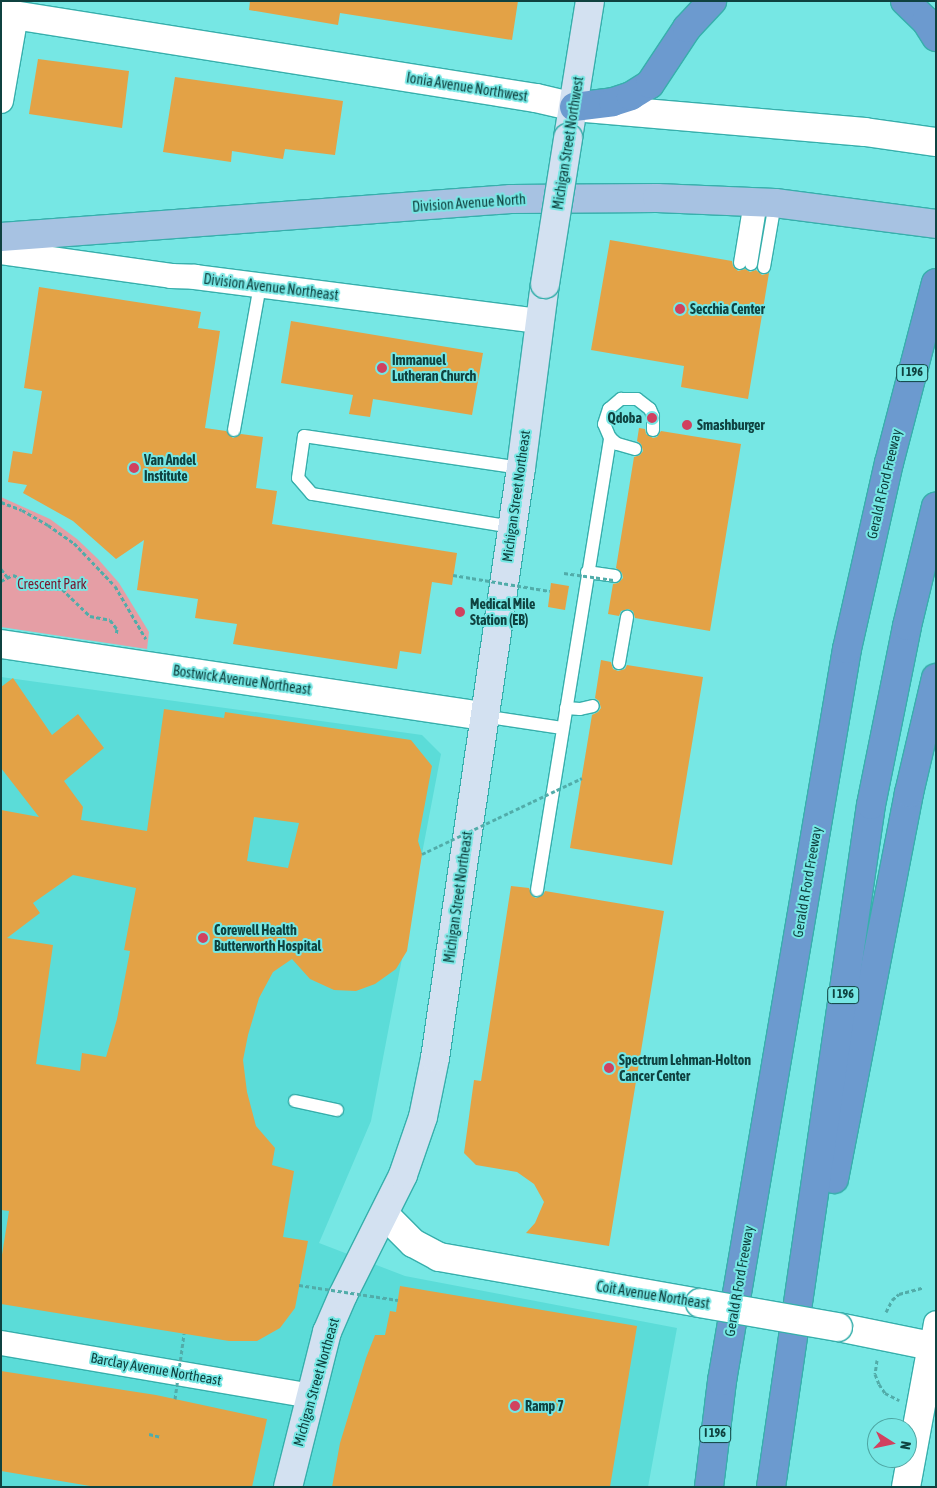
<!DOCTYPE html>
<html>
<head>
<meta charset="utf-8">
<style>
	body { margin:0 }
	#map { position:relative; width:937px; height:1488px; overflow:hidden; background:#76e7e4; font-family:"Asap Condensed",sans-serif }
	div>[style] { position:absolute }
	.built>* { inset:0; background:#5bdcd8 }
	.green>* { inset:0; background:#e59ea5 }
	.building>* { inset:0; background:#e3a246 }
	.path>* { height:3px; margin-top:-1.5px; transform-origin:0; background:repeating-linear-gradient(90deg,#51aca9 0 4px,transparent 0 6.5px) }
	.roads { filter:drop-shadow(1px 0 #37afac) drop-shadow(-1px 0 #37afac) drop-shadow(0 1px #37afac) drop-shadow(0 -1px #37afac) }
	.service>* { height:12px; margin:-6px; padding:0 6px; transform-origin:6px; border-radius:6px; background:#fff }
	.minor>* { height:24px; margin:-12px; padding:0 12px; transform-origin:12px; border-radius:12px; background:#fff }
	.tertiary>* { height:28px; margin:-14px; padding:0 14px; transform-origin:14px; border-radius:14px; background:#fff }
	.secondary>* { height:28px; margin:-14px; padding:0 14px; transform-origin:14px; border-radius:14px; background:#d3e1f1 }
	.primary>* { height:28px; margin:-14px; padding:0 14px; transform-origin:14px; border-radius:14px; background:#a7c2e2 }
	.motorway>* { height:28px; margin:-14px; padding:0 14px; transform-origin:14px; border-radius:14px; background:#6c9acf }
	.path-bridge>* { height:3px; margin-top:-1.5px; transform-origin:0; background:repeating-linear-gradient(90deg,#51aca9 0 4px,transparent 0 6.5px) }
	.bridges { filter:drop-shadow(1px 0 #37afac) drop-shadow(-1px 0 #37afac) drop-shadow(0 1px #37afac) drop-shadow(0 -1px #37afac) }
	.tertiary-bridge>* { height:28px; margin:-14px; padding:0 14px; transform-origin:14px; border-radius:14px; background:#fff }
	.secondary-bridge>* { height:28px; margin:-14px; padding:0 14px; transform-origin:14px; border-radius:14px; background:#d3e1f1 }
	.dots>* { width:14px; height:14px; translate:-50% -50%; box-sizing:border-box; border:2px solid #76e7e4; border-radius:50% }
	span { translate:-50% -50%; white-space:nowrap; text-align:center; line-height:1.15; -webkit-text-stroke:4px #76e7e4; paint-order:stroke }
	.shield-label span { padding:1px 4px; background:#76e7e4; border:1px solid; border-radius:4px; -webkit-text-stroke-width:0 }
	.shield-label { font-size:12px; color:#0f4240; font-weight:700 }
	.street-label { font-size:14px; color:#0f4240 }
	.poi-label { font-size:14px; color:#0f4240; font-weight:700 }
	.left { translate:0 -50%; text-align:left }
	.right { translate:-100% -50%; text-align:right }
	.park-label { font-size:14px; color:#781930 }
	.frame { position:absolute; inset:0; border:2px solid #0f4240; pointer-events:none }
	.north { position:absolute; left:867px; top:1418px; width:50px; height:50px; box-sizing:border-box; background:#76e7e4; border:1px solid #4da5a2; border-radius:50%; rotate:100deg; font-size:14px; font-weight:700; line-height:20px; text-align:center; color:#0f4240 }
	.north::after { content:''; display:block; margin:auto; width:18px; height:22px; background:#d1415f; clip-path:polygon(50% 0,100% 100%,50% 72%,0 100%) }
</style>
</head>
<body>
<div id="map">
	<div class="built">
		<i style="clip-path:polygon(1px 677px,422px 735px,441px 754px,371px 1121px,319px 1243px,405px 1276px,677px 1328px,648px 1487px,1px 1487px)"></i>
	</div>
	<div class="green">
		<i style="clip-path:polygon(1px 497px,50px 519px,77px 539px,98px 559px,119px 583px,149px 632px,147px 649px,1px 627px)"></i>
	</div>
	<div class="building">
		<i style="clip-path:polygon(250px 1px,518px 1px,512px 40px,340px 13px,338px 25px,249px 10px)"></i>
		<i style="clip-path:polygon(38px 59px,129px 71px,122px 128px,29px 114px)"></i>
		<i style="clip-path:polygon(175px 77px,343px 101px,335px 155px,285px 149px,283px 159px,232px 151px,231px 162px,163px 152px)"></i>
		<i style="clip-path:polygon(610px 240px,732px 261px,733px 266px,738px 271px,745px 269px,750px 272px,756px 270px,762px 275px,769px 273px,748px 399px,681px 387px,684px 366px,591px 350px)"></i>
		<i style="clip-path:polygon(39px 287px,201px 312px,198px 328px,220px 331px,205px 428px,226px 431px,233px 438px,241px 434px,263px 437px,256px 488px,277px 491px,272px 524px,457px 553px,452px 585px,432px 582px,421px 654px,400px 651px,397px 669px,233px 644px,237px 624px,195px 618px,198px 599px,137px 590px,144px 540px,116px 559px,73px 521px,23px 493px,27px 485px,8px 482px,13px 451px,32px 454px,42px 391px,24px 388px)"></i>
		<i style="clip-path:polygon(291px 321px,483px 353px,472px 415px,373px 399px,370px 417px,349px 414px,353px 395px,281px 383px)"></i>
		<i style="clip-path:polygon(639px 428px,645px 429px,646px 434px,653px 438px,657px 437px,661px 431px,741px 444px,710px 631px,635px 618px,633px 611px,628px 609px,621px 611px,619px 616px,608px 614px,613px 584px,618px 583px,623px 578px,622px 573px,616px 568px,634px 457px,640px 455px,643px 451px,641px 444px,637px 441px)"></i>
		<i style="clip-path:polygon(551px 583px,569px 586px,565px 610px,548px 607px)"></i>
		<i style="clip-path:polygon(601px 660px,611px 662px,613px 669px,618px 671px,625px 669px,627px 665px,703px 677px,672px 865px,570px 848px,592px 715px,598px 712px,601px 708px,599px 701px,595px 698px)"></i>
		<i style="clip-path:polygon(evenodd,13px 678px,52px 735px,78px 714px,104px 748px,64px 781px,83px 807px,81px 820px,147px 831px,164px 709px,224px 718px,225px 712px,411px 740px,432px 766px,418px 841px,422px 854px,407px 951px,396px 969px,375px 984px,356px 991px,334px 990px,310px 979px,292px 959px,273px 972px,259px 998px,248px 1035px,243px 1060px,247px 1092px,256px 1126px,275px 1148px,272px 1165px,294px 1171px,283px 1237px,308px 1241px,295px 1308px,280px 1328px,257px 1341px,229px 1341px,1px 1304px,1px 1261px,9px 1211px,1px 1210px,1px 810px,39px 817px,1px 768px,1px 687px,13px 678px,254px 817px,299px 823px,288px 868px,247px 861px,254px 817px,13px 678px,73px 875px,136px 888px,124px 950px,130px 951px,117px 1019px,106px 1057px,82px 1053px,80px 1071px,36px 1064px,53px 945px,7px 938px,40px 913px,33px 903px,73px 875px)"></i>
		<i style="clip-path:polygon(511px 886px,529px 888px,532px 896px,536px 898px,543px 895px,545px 891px,664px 911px,609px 1246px,526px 1233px,535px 1223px,544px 1202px,534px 1184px,517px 1172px,476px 1165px,464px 1153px,474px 1080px,481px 1081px)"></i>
		<i style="clip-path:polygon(400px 1286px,637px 1326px,610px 1487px,332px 1487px,340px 1443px,366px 1358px,375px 1335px,385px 1335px,390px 1311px,396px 1312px)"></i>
		<i style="clip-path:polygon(1px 1371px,156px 1395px,267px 1419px,252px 1487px,96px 1487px,1px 1471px)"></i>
	</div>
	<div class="path">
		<i style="left:1px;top:502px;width:22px;rotate:21deg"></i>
		<i style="left:22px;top:510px;width:30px;rotate:30deg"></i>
		<i style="left:48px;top:525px;width:32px;rotate:35deg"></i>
		<i style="left:74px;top:543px;width:59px;rotate:46.4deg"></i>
		<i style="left:115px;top:586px;width:61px;rotate:59.7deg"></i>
		<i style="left:1px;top:569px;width:11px;rotate:52deg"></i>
		<i style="left:1px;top:581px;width:13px;rotate:-27deg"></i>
		<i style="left:13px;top:575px;width:15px;rotate:23deg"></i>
		<i style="left:27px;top:581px;width:11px;rotate:38deg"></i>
		<i style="left:36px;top:588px;width:26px;rotate:2deg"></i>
		<i style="left:62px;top:589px;width:39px;rotate:44deg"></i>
		<i style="left:90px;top:616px;width:20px;rotate:11deg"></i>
		<i style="left:110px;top:620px;width:11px;rotate:52deg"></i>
		<i style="left:117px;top:629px;width:6px;rotate:99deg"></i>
		<i style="left:886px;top:1312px;width:13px;rotate:-63deg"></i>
		<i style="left:892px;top:1300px;width:9px;rotate:-41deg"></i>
		<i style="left:899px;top:1294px;width:24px;rotate:-15deg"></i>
		<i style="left:877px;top:1360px;width:14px;rotate:98deg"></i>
		<i style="left:875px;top:1374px;width:11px;rotate:68deg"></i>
		<i style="left:879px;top:1384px;width:11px;rotate:56deg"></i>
		<i style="left:885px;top:1393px;width:16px;rotate:27deg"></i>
		<i style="left:149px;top:1434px;width:12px;rotate:14deg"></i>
	</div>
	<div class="roads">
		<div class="service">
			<i style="left:740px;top:263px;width:62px;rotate:-80.7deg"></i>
			<i style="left:751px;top:264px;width:63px;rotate:-80.8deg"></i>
			<i style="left:764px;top:267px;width:65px;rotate:-80.2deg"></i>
			<i style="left:234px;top:430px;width:147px;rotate:-79.8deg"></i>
			<i style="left:635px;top:449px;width:19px;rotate:-164deg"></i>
			<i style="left:617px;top:444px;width:9px;rotate:-139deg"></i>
			<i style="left:610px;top:438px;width:15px;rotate:-113deg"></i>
			<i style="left:604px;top:424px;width:16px;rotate:-72deg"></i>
			<i style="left:609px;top:409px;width:16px;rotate:-40deg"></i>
			<i style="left:621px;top:399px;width:16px"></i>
			<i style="left:637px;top:399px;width:16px;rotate:38deg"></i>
			<i style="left:650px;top:409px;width:8px;rotate:67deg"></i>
			<i style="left:653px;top:416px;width:14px;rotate:90deg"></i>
			<i style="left:512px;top:527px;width:203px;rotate:-170.6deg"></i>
			<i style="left:312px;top:494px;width:21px;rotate:-131deg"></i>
			<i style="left:298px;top:478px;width:42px;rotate:-81.9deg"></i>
			<i style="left:304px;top:436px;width:219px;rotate:8.4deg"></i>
			<i style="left:587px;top:572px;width:28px;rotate:8deg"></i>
			<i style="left:619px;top:663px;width:47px;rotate:-80.1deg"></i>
			<i style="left:566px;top:708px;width:14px;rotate:4deg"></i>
			<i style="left:580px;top:709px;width:13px;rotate:-13deg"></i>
			<i style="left:483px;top:716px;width:80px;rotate:8.6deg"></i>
			<i style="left:537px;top:890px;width:458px;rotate:-80.8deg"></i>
			<i style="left:295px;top:1101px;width:43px;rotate:12.1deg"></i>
		</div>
		<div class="minor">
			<i style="left:1px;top:101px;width:87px;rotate:-80.1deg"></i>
			<i style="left:1px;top:252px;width:172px;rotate:8deg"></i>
			<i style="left:171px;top:276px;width:24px;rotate:2deg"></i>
			<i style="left:195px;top:277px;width:348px;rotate:7.3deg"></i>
			<i style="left:1px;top:1343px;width:314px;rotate:9.7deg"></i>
			<i style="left:932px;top:1346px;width:23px;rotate:-80deg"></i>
		</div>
		<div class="tertiary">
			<i style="left:1px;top:13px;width:542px;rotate:9.03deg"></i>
			<i style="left:536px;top:98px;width:39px;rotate:13deg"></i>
			<i style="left:574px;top:107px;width:292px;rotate:4.9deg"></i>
			<i style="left:865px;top:132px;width:72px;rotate:8deg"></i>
			<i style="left:1px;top:644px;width:487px;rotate:8.5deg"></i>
			<i style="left:385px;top:1215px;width:40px;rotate:45deg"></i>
			<i style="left:413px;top:1243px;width:30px;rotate:28deg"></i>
			<i style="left:439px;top:1257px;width:265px;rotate:10deg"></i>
			<i style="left:838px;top:1327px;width:100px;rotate:11.5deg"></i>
			<i style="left:906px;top:1487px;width:143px;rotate:-79.6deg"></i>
		</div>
		<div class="secondary">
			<i style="left:568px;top:138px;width:139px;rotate:-80.9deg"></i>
			<i style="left:288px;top:1487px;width:160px;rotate:-75.9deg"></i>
			<i style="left:327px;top:1332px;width:40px;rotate:-66.6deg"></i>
			<i style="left:343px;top:1295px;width:134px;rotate:-63.4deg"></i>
			<i style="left:403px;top:1175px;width:61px;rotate:-71deg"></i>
			<i style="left:423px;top:1117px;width:60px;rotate:-78.5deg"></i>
			<i style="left:435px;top:1058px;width:596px;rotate:-81.71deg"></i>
			<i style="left:521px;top:468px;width:186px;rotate:-82.6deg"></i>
		</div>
		<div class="primary">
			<i style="left:1px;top:237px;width:511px;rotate:-4.26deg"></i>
			<i style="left:511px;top:199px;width:146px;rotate:-0.4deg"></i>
			<i style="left:657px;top:198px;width:118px;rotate:2.4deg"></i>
			<i style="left:775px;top:203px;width:162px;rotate:7.4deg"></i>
		</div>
		<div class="motorway">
			<i style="left:905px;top:1px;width:29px;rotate:44deg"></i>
			<i style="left:926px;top:21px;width:19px;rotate:58deg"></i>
			<i style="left:574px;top:107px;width:39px;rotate:-7deg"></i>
			<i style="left:613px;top:102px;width:19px;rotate:-18deg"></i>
			<i style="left:631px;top:96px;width:22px;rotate:-32deg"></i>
			<i style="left:650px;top:84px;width:67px;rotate:-56.5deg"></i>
			<i style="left:687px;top:28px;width:37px;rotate:-47deg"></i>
			<i style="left:834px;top:1179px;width:393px;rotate:-79deg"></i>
			<i style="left:909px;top:793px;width:118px;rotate:-76.8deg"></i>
			<i style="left:709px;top:1487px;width:107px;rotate:-83deg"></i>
			<i style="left:722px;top:1381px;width:743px;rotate:-80.31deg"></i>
			<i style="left:847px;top:649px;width:191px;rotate:-77.3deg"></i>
			<i style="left:889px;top:463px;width:186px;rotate:-75.4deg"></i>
			<i style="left:771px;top:1487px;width:689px;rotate:-81.66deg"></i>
			<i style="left:871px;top:805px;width:183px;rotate:-78.6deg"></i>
			<i style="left:907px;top:626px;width:123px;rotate:-76.4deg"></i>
		</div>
	</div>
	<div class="path-bridge">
		<i style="left:564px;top:573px;width:50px;rotate:8deg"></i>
		<i style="left:453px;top:575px;width:98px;rotate:9.4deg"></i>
		<i style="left:422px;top:854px;width:177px;rotate:-25.4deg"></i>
		<i style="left:299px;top:1285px;width:100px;rotate:8.6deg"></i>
		<i style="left:175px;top:1399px;width:66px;rotate:-82.1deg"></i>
	</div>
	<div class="bridges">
		<div class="tertiary-bridge">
			<i style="left:700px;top:1303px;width:140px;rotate:9.9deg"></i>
		</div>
		<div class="secondary-bridge">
			<i style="left:545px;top:284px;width:148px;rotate:-81deg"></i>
		</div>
	</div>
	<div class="dots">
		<i style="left:680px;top:309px;background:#d1415f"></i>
		<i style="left:382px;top:368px;background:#d1415f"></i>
		<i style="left:652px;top:418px;background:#d1415f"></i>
		<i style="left:687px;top:425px;background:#d1415f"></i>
		<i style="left:134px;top:468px;background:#d1415f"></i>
		<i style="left:460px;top:612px;background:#d1415f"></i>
		<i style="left:203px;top:938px;background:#d1415f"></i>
		<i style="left:609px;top:1068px;background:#d1415f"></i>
		<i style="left:515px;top:1406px;background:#d1415f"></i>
	</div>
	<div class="shield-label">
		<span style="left:912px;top:373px">I 196</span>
		<span style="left:843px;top:995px">I 196</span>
		<span style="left:715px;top:1434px">I 196</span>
	</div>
	<div class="street-label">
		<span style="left:467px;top:87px;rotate:9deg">Ionia Avenue Northwest</span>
		<span style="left:568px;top:143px;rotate:-81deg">Michigan Street Northwest</span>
		<span style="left:469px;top:203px;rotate:-4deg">Division Avenue North</span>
		<span style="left:271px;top:287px;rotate:7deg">Division Avenue Northeast</span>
		<span style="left:884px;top:484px;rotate:-77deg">Gerald R Ford Freeway</span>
		<span style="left:516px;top:496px;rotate:-82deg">Michigan Street Northeast</span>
		<span style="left:242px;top:680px;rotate:8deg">Bostwick Avenue Northeast</span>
		<span style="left:807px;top:882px;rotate:-80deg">Gerald R Ford Freeway</span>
		<span style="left:458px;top:897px;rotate:-82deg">Michigan Street Northeast</span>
		<span style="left:739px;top:1281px;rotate:-80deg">Gerald R Ford Freeway</span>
		<span style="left:653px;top:1295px;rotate:9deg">Coit Avenue Northeast</span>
		<span style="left:156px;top:1369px;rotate:10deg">Barclay Avenue Northeast</span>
		<span style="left:316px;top:1382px;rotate:-74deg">Michigan Street Northeast</span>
	</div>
	<div class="poi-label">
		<span class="left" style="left:690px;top:309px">Secchia Center</span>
		<span class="left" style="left:392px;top:368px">Immanuel<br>Lutheran Church</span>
		<span class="right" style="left:642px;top:418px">Qdoba</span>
		<span class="left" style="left:697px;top:425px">Smashburger</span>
		<span class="left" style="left:144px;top:468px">Van Andel<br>Institute</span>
		<span class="left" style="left:470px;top:612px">Medical Mile<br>Station (EB)</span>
		<span class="left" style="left:214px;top:938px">Corewell Health<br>Butterworth Hospital</span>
		<span class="left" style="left:619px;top:1068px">Spectrum Lehman-Holton<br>Cancer Center</span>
		<span class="left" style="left:525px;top:1406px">Ramp 7</span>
	</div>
	<div class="park-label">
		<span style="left:52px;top:584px">Crescent Park</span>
	</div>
	<div class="frame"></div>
	<div class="north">N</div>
</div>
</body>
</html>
